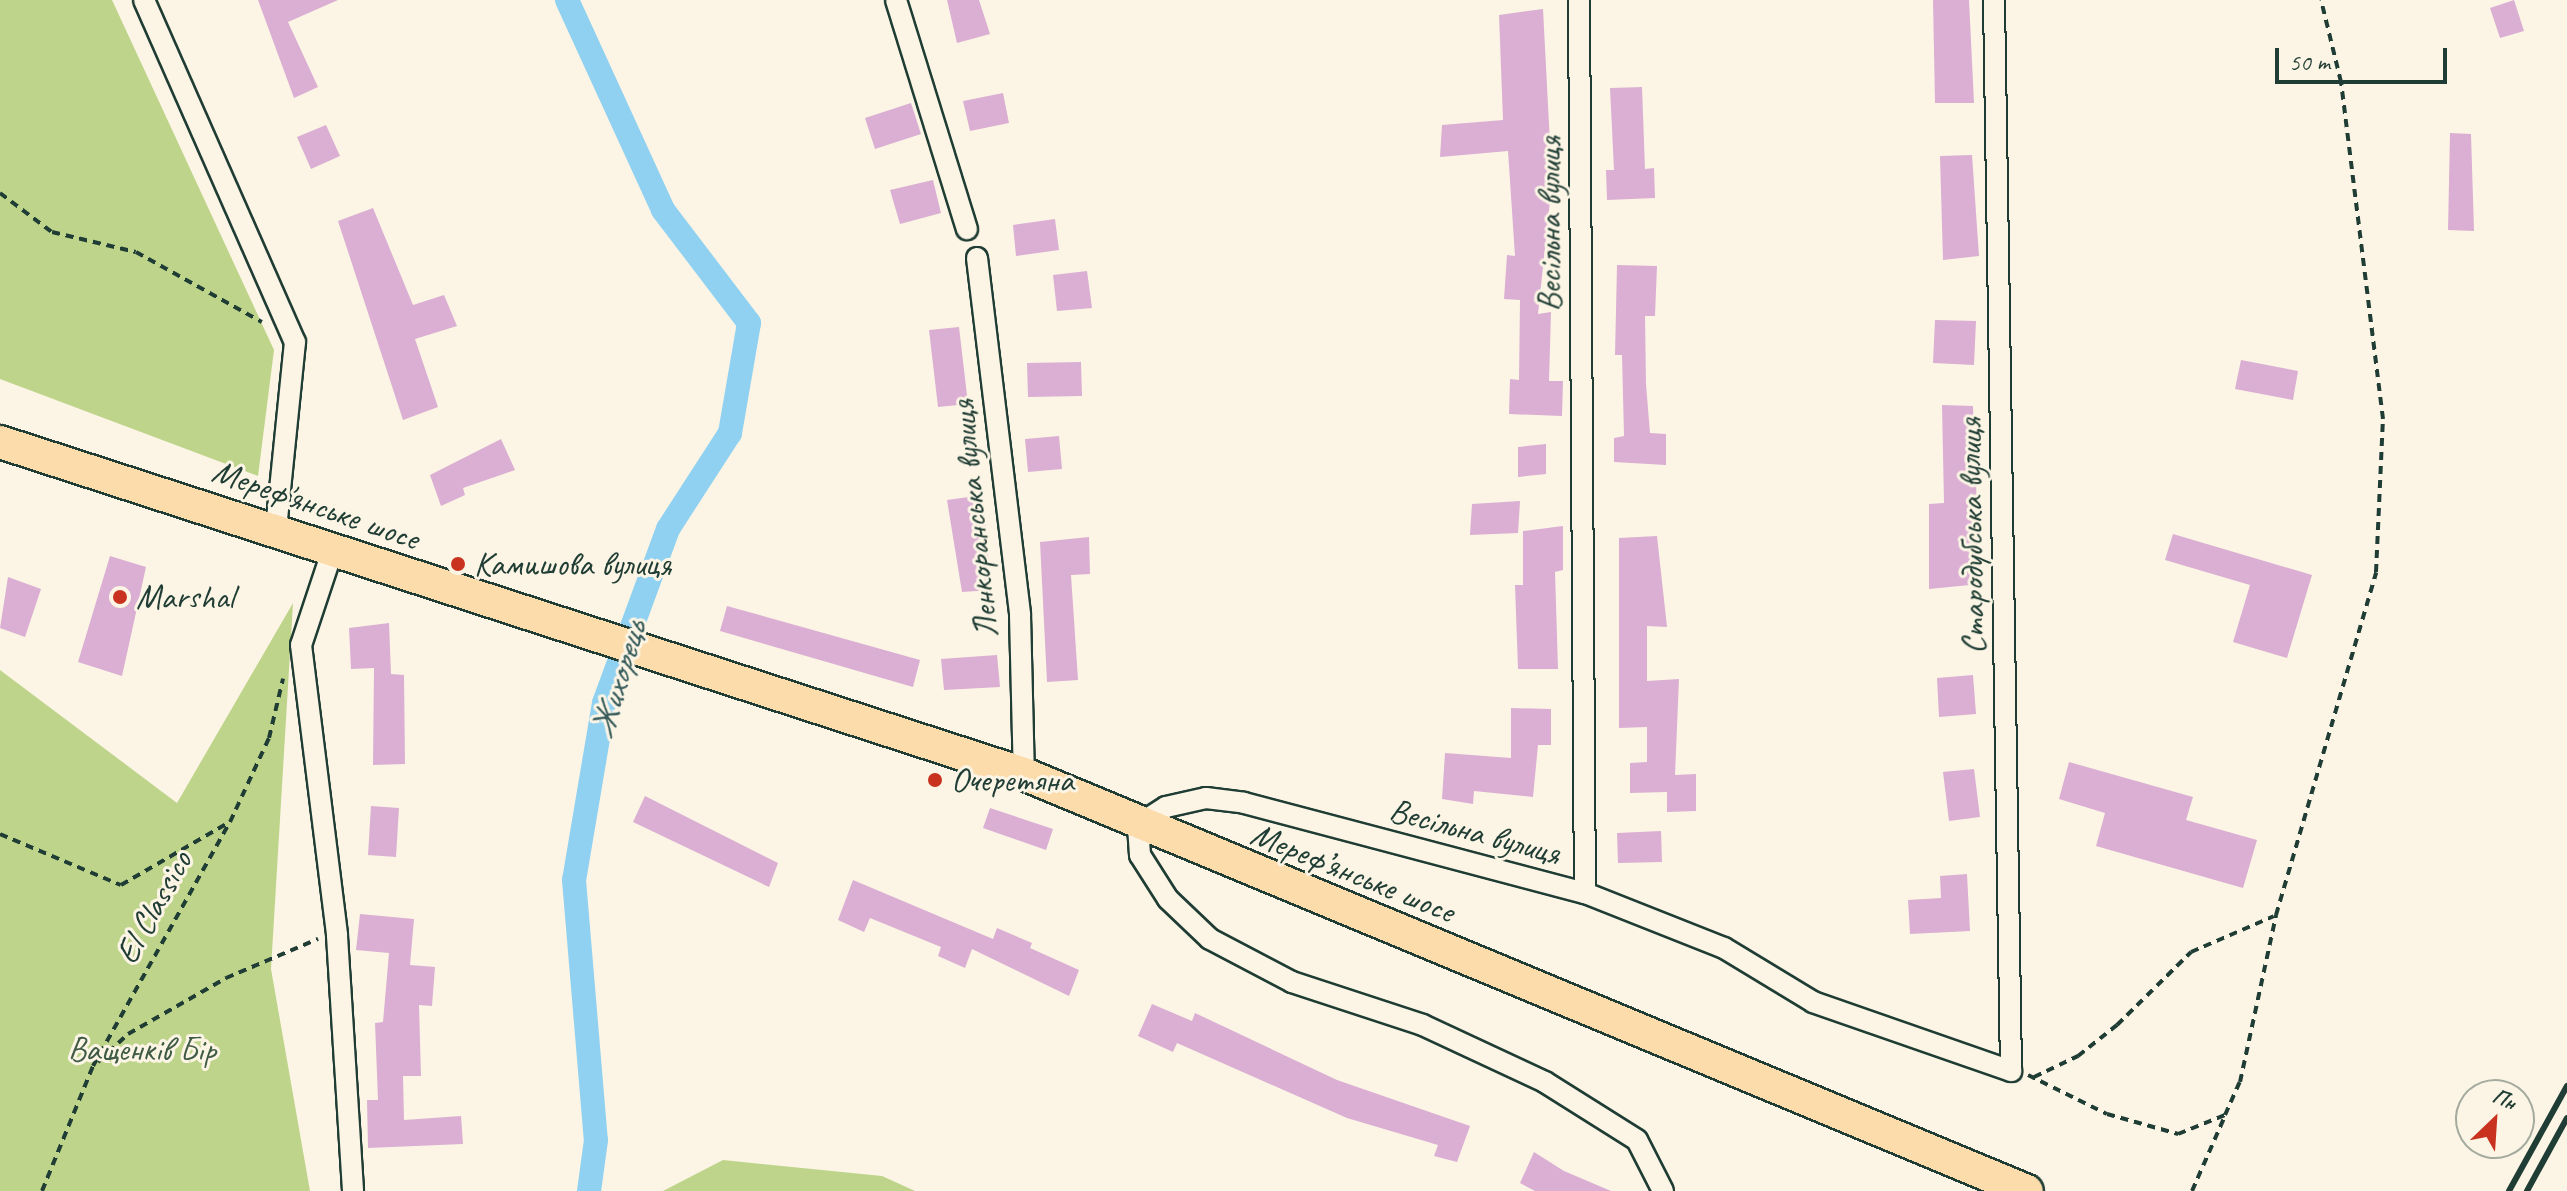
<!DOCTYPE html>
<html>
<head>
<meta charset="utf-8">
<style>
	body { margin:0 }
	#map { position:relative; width:2567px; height:1191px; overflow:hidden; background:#fcf5e5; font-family:Caveat,sans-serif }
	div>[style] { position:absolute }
	.green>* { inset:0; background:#bed48a }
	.canal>* { height:24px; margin:-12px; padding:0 12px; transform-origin:12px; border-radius:12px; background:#90d1f1 }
	.building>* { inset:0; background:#daafd3 }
	.path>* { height:4px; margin-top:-2px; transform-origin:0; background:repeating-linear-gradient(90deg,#1f3d34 0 8px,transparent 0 14px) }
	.roads { filter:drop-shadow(2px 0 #1f3d34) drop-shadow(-2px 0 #1f3d34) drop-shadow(0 2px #1f3d34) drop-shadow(0 -2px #1f3d34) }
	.minor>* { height:20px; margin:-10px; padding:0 10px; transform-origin:10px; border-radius:10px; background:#fcf5e5 }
	.trunk>* { height:32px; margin:-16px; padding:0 16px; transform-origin:16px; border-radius:16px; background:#fddcac }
	.rail>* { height:6px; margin:-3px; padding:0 3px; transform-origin:3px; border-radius:3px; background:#1f3d34 }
	.dots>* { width:22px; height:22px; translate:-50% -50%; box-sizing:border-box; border:4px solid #fcf5e5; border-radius:50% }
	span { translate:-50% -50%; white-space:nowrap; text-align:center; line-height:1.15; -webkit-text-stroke:6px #fcf5e5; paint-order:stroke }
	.street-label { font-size:34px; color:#1f3d34 }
	.poi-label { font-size:34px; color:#1f3d34 }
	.left { translate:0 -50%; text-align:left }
	.park-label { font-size:34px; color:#3f5b45 }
	.water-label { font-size:36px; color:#365b5a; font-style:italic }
	.north { position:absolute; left:2455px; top:1079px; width:80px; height:80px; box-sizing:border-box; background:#fcf5e5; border:2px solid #a4ab9e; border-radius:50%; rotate:25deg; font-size:22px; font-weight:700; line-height:32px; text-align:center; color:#1f3d34 }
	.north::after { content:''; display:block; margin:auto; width:28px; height:36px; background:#c8321e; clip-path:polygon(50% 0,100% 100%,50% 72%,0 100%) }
	.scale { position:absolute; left:2275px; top:48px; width:172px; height:36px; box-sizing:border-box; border:4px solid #1f3d34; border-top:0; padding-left:10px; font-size:24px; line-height:28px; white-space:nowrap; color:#1f3d34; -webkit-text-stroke:6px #fcf5e5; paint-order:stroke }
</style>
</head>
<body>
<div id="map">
	<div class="green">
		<i style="clip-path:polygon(0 0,112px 0,274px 350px,258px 476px,0 379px)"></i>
		<i style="clip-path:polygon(293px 603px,271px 969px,310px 1191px,0 1191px,0 670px,177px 803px)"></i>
		<i style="clip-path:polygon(723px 1160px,882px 1176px,915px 1191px,663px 1191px)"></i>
	</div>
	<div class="canal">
		<i style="left:567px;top:0;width:231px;rotate:65.4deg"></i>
		<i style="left:663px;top:210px;width:142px;rotate:52.7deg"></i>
		<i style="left:749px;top:323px;width:112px;rotate:99.8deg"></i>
		<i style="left:730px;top:433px;width:114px;rotate:122.9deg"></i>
		<i style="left:668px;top:529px;width:185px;rotate:110.2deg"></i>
		<i style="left:604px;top:703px;width:180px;rotate:99.6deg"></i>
		<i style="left:574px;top:880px;width:261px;rotate:85.2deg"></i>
		<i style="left:596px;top:1140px;width:51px;rotate:97.8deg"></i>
	</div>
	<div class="building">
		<i style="clip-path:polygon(258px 0,338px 0,288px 22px,318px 87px,294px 98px)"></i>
		<i style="clip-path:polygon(947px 0,979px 0,990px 34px,957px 43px)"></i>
		<i style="clip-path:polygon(1933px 0,1969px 0,1974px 103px,1935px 103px)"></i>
		<i style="clip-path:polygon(2514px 0,2524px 31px,2500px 38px,2490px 8px)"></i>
		<i style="clip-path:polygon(1543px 9px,1552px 182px,1538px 314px,1551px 312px,1549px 381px,1563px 381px,1562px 416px,1509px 414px,1510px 379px,1519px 380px,1520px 300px,1504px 299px,1507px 255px,1515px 256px,1508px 151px,1440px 157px,1442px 125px,1503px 120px,1499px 15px)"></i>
		<i style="clip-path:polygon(1642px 87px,1645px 169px,1654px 168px,1655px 198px,1607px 200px,1606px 170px,1614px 170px,1610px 88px)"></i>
		<i style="clip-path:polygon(1003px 93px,1009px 123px,970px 131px,963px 101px)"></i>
		<i style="clip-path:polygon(911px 103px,921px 134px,875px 149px,865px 118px)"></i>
		<i style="clip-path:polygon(326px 125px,340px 156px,311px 169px,297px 137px)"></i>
		<i style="clip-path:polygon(2450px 133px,2471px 134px,2474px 231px,2448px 230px)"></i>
		<i style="clip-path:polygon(1972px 155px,1979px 256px,1943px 260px,1940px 156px)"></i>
		<i style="clip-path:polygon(933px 180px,941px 213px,900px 224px,890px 190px)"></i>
		<i style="clip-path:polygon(373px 208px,413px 305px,444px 295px,457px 326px,415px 339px,438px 407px,403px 420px,338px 221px)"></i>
		<i style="clip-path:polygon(1055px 219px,1059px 250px,1016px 256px,1013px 225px)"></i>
		<i style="clip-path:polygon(1617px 265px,1657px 266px,1655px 316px,1645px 316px,1646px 384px,1650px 433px,1666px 434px,1666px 465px,1614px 462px,1614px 438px,1624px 436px,1622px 355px,1615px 355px)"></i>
		<i style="clip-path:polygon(1087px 271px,1092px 308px,1057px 311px,1053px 275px)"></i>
		<i style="clip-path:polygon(1935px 320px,1976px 321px,1974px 365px,1933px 363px)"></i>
		<i style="clip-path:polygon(959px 327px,968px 404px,938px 407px,929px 330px)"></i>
		<i style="clip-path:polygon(2241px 360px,2298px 371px,2293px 400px,2235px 389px)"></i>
		<i style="clip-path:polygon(1081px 362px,1082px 396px,1028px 397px,1027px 363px)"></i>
		<i style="clip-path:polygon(1942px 405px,1973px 406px,1980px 584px,1929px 589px,1929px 504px,1944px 503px)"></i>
		<i style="clip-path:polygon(1059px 436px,1062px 469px,1028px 472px,1025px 439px)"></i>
		<i style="clip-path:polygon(501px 439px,515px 470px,463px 488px,465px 495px,441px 506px,430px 475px)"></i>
		<i style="clip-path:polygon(1546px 444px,1546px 474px,1518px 477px,1518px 447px)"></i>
		<i style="clip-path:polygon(983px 495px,991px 590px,962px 592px,947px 500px)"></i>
		<i style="clip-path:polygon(1520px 501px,1518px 533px,1470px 535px,1472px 504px)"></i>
		<i style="clip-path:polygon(1563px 526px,1563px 570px,1555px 572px,1558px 669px,1518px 669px,1515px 585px,1523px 585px,1523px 531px)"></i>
		<i style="clip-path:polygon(2173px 534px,2312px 575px,2287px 658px,2233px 642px,2250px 585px,2165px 560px)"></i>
		<i style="clip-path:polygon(1657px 536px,1667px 627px,1647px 626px,1647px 681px,1679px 679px,1675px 775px,1696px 774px,1696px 811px,1667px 812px,1667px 792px,1630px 793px,1630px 763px,1647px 762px,1647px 727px,1619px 728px,1619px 538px)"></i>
		<i style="clip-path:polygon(1089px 537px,1090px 574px,1071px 575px,1078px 680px,1047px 682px,1040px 542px)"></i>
		<i style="clip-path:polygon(110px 556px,146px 567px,122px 676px,78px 662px)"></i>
		<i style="clip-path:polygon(8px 577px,41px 589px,25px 637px,0 628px)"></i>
		<i style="clip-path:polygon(727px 606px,920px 660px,913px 687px,720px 631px)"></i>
		<i style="clip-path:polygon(389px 623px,391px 674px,404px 675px,405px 764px,373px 765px,374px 668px,351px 669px,349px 628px)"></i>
		<i style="clip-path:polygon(997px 655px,1000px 687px,944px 690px,941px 659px)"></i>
		<i style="clip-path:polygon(1973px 675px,1976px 714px,1939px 717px,1937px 678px)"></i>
		<i style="clip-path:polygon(1511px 708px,1551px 709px,1551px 745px,1538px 745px,1533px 797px,1474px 791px,1473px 804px,1442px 799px,1445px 753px,1511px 758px)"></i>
		<i style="clip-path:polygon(2069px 762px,2193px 797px,2186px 820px,2257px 840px,2243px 888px,2096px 846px,2105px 813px,2059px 799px)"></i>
		<i style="clip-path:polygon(1974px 769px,1980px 817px,1949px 821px,1943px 772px)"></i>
		<i style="clip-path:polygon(645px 796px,778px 863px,769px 887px,633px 822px)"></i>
		<i style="clip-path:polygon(371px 806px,399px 808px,396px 857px,368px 855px)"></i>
		<i style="clip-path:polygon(990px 808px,1053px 829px,1046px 850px,983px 828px)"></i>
		<i style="clip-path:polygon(1661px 831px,1662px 862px,1618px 863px,1617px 833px)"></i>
		<i style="clip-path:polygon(1967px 874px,1970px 931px,1910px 934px,1908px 900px,1941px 898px,1940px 876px)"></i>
		<i style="clip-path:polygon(853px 880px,993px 939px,997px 928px,1032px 943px,1030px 948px,1079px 970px,1069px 996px,972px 949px,965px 968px,938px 956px,941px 947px,870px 918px,864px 932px,838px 920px)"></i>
		<i style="clip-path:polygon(360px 914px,414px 919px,410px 965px,435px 967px,432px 1006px,419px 1005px,421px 1076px,403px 1076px,404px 1120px,461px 1116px,463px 1144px,368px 1148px,367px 1100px,378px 1100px,375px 1023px,383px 1022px,389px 953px,356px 950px)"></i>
		<i style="clip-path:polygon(1152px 1004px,1192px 1021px,1195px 1013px,1337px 1080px,1470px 1126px,1457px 1162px,1434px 1156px,1438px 1145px,1347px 1118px,1177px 1043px,1173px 1052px,1138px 1036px)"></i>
		<i style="clip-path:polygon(1534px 1152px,1564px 1171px,1611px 1191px,1535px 1191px,1520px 1183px)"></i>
	</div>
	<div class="path">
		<i style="left:0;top:193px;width:65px;rotate:36.9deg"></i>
		<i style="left:52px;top:232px;width:86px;rotate:13.4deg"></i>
		<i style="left:136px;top:252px;width:144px;rotate:29.1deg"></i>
		<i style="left:0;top:834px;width:131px;rotate:22.9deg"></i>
		<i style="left:121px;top:885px;width:124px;rotate:-30.1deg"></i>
		<i style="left:98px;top:1062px;width:41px;rotate:-43deg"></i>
		<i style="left:128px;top:1034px;width:113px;rotate:-29.7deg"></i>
		<i style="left:226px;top:978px;width:100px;rotate:-23deg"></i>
		<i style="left:2028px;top:1075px;width:88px;rotate:26.3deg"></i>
		<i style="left:2107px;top:1114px;width:74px;rotate:15.7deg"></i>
		<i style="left:2178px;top:1134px;width:51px;rotate:-22deg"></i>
		<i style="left:2225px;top:1115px;width:36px;rotate:-66deg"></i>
		<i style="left:2240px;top:1082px;width:171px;rotate:-77.8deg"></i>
		<i style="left:2276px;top:915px;width:357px;rotate:-73.7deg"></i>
		<i style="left:2376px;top:572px;width:153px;rotate:-87.4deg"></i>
		<i style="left:2383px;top:419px;width:340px;rotate:-97.1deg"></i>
		<i style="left:2341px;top:82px;width:84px;rotate:-103.7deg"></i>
		<i style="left:2034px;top:1077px;width:49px;rotate:-25.5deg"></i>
		<i style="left:2078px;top:1056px;width:50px;rotate:-38.5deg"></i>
		<i style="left:2117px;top:1025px;width:104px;rotate:-44.6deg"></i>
		<i style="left:2191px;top:952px;width:90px;rotate:-23.4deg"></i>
		<i style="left:42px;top:1191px;width:135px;rotate:-67.8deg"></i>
		<i style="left:93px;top:1066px;width:280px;rotate:-60.7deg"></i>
		<i style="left:230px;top:822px;width:93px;rotate:-65.1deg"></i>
		<i style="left:269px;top:738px;width:61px;rotate:-76.7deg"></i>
		<i style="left:2192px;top:1191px;width:82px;rotate:-66.3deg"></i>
	</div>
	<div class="roads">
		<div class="minor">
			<i style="left:144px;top:0;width:374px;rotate:66.2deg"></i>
			<i style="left:295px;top:342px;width:187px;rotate:95.8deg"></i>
			<i style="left:896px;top:0;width:240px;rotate:72.8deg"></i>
			<i style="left:1579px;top:0;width:893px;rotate:89.62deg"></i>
			<i style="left:977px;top:258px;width:360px;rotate:83.1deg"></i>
			<i style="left:1020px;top:615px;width:159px;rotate:88.6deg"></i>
			<i style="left:333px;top:549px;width:101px;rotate:108.4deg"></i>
			<i style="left:301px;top:645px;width:293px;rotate:82.9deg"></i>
			<i style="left:337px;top:936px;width:256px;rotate:86.4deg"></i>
			<i style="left:1663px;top:1191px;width:57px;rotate:-117deg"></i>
			<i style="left:1637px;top:1140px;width:109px;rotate:-147.8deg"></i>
			<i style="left:1545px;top:1082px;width:135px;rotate:-155deg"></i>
			<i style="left:1423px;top:1025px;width:138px;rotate:-161.8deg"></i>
			<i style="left:1292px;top:982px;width:93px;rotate:-152.3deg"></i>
			<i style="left:1210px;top:939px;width:58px;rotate:-136.4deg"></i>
			<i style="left:1168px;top:899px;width:52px;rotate:-122.5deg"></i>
			<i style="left:1140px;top:855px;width:30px;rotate:-94deg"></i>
			<i style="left:1138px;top:825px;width:33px;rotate:-33deg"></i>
			<i style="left:1166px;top:807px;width:41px;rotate:-12.7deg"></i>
			<i style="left:1206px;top:798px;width:38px;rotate:7deg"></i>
			<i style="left:1244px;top:803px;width:353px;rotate:14.8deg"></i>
			<i style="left:1585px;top:893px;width:149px;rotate:21.6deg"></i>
			<i style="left:1724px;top:948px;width:104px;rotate:31.2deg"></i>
			<i style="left:1813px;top:1002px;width:210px;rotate:19.2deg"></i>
			<i style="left:2011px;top:1071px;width:1071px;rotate:-90.91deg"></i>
		</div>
		<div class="trunk">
			<i style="left:0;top:442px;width:1076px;rotate:17.96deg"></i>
			<i style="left:1024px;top:774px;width:1086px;rotate:22.58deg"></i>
		</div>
	</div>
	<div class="rail">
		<i style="left:2509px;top:1191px;width:120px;rotate:-61.1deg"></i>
		<i style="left:2527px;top:1191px;width:83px;rotate:-61.3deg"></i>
	</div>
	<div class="dots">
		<i style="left:458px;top:564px;background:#c8321e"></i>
		<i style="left:120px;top:597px;background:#c8321e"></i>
		<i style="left:935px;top:780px;background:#c8321e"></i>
	</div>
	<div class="street-label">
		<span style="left:1549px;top:224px;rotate:-90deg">Весільна вулиця</span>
		<span style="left:316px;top:504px;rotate:19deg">Мереф'янське шосе</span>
		<span style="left:974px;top:519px;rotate:-96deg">Ленкоранська вулиця</span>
		<span style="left:1971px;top:536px;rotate:-91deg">Стародубська вулиця</span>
		<span style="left:1475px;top:831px;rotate:15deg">Весільна вулиця</span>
		<span style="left:1353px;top:872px;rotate:22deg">Мереф’янське шосе</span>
		<span style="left:153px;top:907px;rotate:-61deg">El Classico</span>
	</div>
	<div class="poi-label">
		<span class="left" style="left:474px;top:564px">Камишова вулиця</span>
		<span class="left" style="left:136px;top:597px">Marshal</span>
		<span class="left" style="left:951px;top:780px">Очеретяна</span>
	</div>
	<div class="park-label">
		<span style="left:142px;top:1049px">Ващенків Бір</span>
	</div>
	<div class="water-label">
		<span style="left:618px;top:680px;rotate:-73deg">Жихорець</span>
	</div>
	<div class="north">Пн</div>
	<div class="scale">50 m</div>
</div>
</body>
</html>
